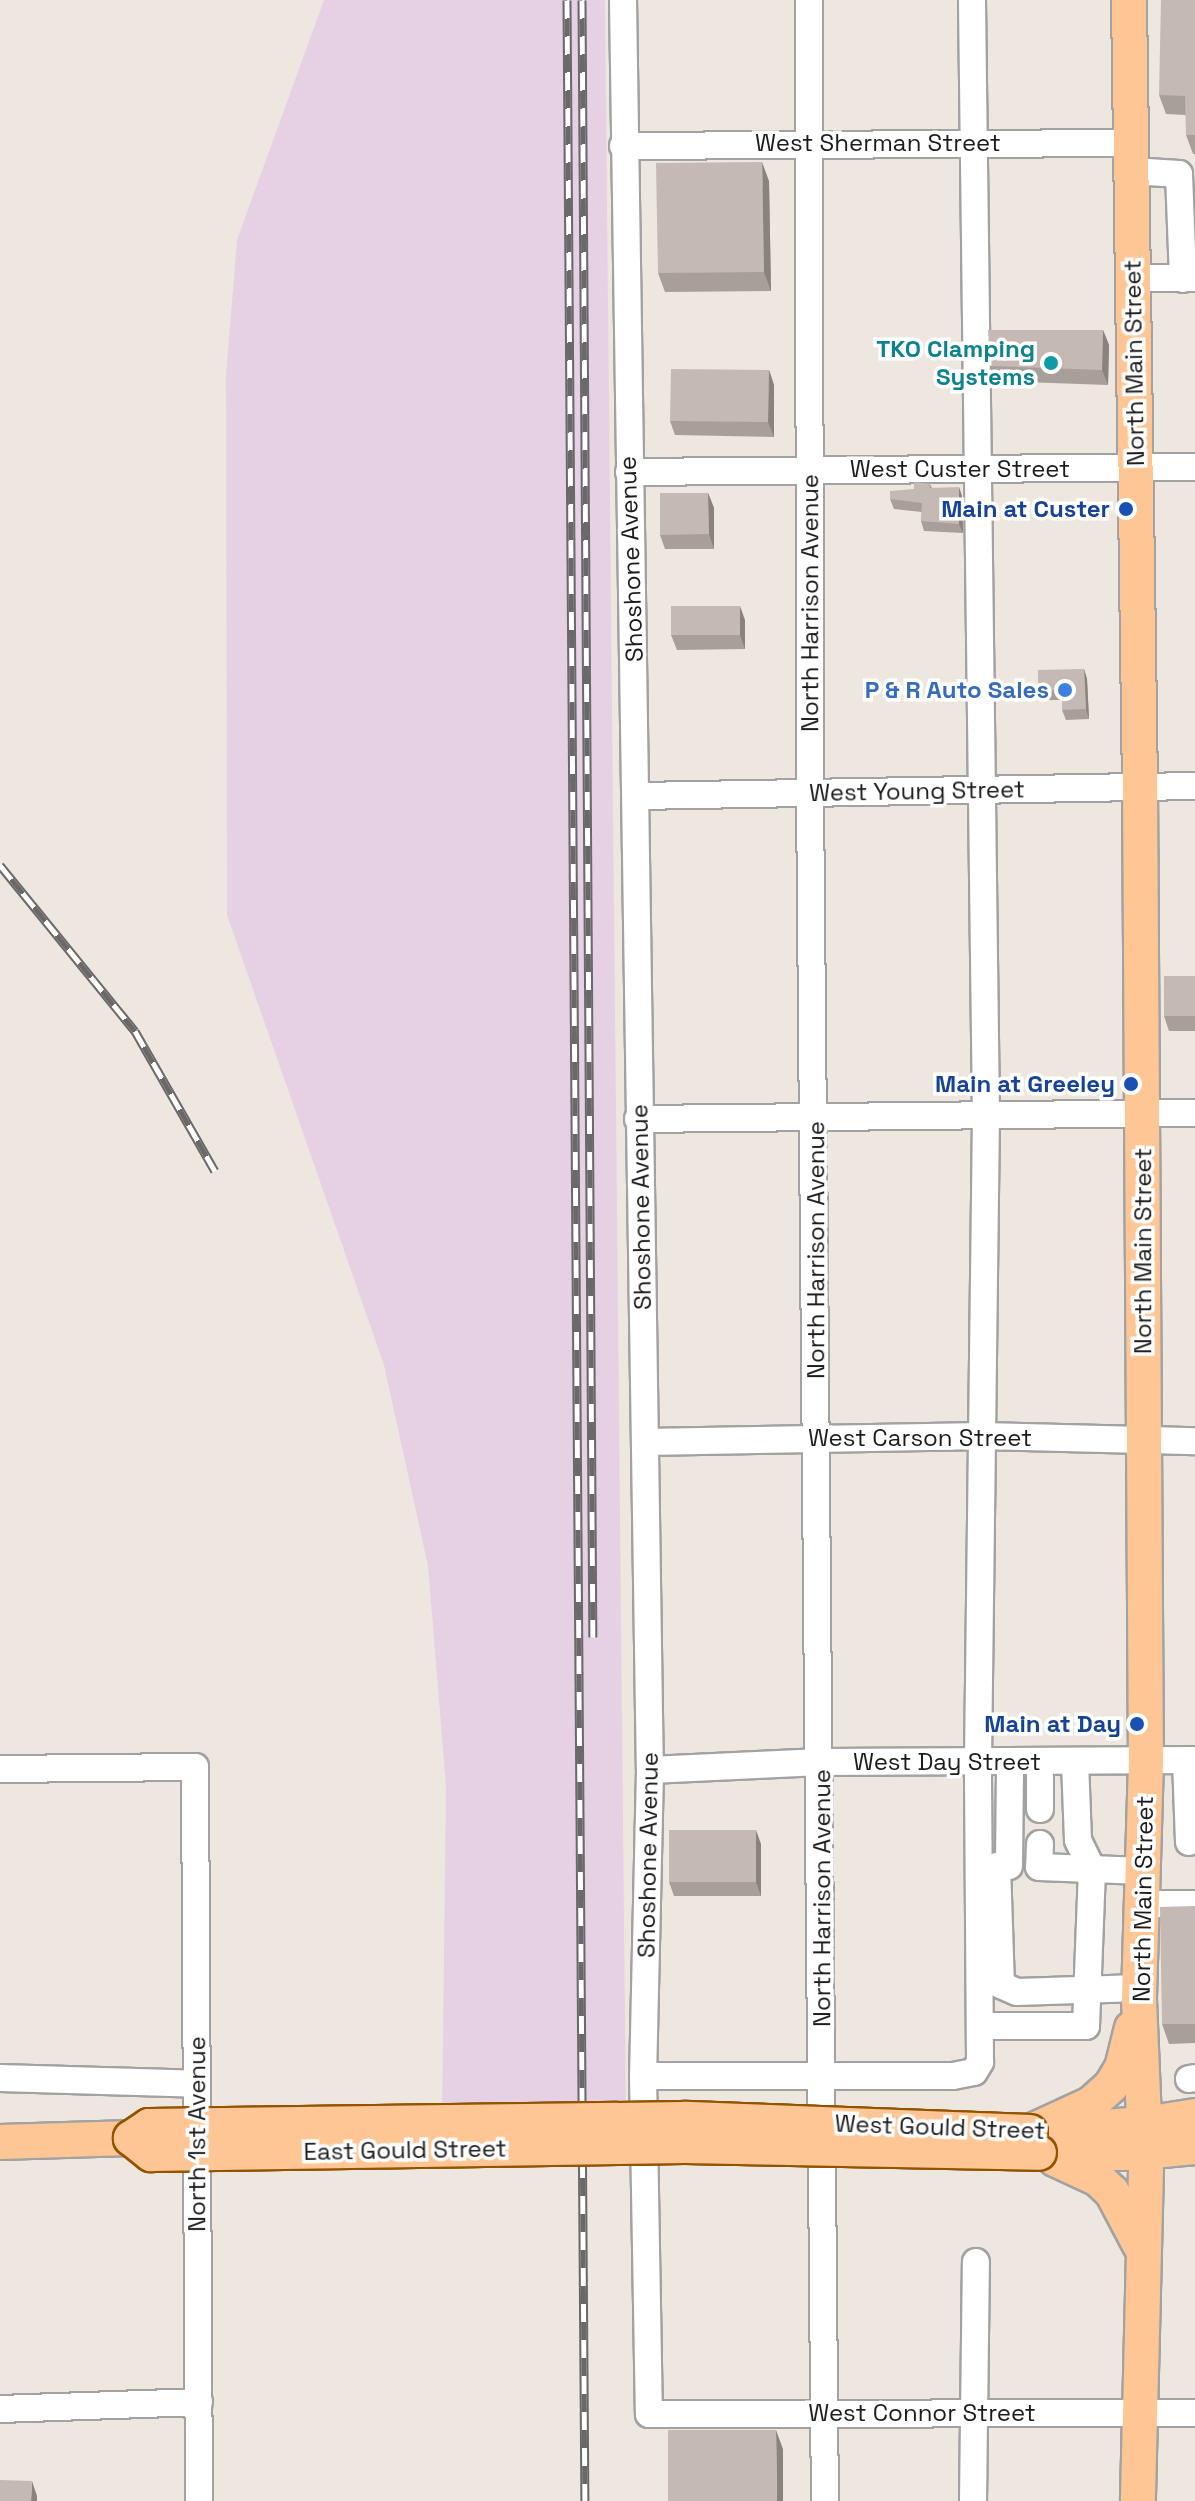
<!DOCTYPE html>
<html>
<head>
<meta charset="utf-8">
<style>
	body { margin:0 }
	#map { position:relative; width:1195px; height:2501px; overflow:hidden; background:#ede7e0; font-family:"Space Grotesk",sans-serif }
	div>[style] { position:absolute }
	.industrial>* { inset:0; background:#e6d1e4 }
	.roads { filter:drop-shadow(2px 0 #a2a2a2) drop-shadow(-2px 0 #a2a2a2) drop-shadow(0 2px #a2a2a2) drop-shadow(0 -2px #a2a2a2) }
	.minor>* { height:26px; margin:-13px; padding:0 13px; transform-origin:13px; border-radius:13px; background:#fff }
	.major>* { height:34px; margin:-17px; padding:0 17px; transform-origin:17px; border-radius:17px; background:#fec694 }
	.rail>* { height:9px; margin-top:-4.5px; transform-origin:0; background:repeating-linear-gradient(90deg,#fff 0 18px,#696969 0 36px); box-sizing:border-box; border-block:2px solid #696969 }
	.bridges { filter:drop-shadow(2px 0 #925400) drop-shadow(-2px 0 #925400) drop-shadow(0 2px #925400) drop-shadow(0 -2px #925400) }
	.major-bridge>* { height:34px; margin:-17px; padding:0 17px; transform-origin:17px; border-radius:17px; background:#fec694 }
	.wall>* { inset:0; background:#a99f9a }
	.shaded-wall>* { inset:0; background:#89827d }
	.building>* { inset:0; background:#c4b9b3 }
	.dots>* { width:22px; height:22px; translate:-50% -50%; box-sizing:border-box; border:4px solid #fff; border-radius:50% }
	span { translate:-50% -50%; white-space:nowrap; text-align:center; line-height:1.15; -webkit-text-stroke:7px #fff; paint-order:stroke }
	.street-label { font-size:24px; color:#1b1b1b }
	.culture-label { font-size:24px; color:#0d838f; font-weight:700 }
	.right { translate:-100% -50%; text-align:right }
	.transit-label { font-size:24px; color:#164399; font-weight:700 }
	.shop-label { font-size:24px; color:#366cbe; font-weight:700 }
</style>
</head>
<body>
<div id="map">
	<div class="industrial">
		<i style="clip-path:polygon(324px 0,605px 0,626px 2119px,442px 2122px,446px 1786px,428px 1566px,384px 1365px,227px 915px,226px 375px,237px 240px)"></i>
	</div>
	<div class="roads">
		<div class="minor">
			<i style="left:623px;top:0;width:1770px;rotate:89.13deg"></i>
			<i style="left:650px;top:1770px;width:306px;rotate:91.3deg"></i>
			<i style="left:643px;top:2076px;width:338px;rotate:89deg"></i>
			<i style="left:649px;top:2414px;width:546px;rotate:-0.1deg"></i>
			<i style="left:809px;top:0;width:792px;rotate:89.93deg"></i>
			<i style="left:810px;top:792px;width:1709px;rotate:89.5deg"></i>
			<i style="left:623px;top:146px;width:509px;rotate:-0.34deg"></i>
			<i style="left:1132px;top:171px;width:47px;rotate:3.7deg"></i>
			<i style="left:1179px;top:174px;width:105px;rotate:87.8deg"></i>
			<i style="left:1133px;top:278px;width:62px"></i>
			<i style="left:629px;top:472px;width:566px;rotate:-0.51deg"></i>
			<i style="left:638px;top:796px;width:557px;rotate:-1.03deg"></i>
			<i style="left:638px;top:1119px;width:557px;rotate:-0.62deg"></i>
			<i style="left:645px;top:1442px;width:338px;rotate:-1deg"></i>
			<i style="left:983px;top:1436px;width:212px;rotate:1.4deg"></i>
			<i style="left:1186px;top:1760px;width:82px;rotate:87.9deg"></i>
			<i style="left:1040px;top:1762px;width:47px;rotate:90deg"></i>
			<i style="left:0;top:1769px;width:195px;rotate:-0.6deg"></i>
			<i style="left:195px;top:1767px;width:734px;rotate:89.69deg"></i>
			<i style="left:650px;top:1770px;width:171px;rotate:-2.7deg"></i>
			<i style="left:821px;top:1762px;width:374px;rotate:-0.3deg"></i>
			<i style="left:1040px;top:1844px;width:23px;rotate:92deg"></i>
			<i style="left:1039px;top:1867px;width:104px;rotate:2.2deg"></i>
			<i style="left:997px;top:1866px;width:119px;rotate:88.1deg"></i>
			<i style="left:1001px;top:1985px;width:17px;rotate:24deg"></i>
			<i style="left:1017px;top:1992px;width:122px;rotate:-1.9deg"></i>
			<i style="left:1009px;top:1866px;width:104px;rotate:-89.4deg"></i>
			<i style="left:1142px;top:1904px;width:53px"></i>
			<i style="left:980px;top:2026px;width:106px"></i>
			<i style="left:1086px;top:2026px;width:157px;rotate:-87.8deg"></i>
			<i style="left:1092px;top:1869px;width:32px;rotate:-116deg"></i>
			<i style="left:1078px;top:1840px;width:78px;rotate:-92.2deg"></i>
			<i style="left:643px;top:2076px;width:310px"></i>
			<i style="left:953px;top:2076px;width:21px;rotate:-11deg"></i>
			<i style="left:974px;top:2072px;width:12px;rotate:-59deg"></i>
			<i style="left:980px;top:2062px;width:301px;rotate:-90.4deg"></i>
			<i style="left:978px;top:1761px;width:645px;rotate:-89.29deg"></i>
			<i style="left:986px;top:1116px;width:1116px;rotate:-90.72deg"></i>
			<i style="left:0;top:2078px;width:197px;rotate:1.7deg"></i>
			<i style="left:1189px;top:2079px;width:6px;rotate:-9deg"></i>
			<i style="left:0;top:2409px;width:199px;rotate:-2deg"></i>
			<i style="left:973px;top:2501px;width:239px;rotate:-89.3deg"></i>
		</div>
		<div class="major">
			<i style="left:1129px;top:0;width:786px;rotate:89.2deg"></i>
			<i style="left:1140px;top:786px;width:975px;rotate:89.65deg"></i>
			<i style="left:1146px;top:1761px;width:239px;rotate:91.7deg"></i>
			<i style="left:1139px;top:2000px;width:169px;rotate:87.6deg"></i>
			<i style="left:1146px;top:2169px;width:332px;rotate:91.4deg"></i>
			<i style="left:1048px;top:2131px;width:97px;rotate:-4.1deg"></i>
			<i style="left:1145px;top:2124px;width:51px;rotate:-9.1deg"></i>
			<i style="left:1030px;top:2132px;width:67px;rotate:-24.7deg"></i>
			<i style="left:1091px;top:2104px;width:27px;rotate:-42deg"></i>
			<i style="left:1111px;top:2086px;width:21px;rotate:-59deg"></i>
			<i style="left:1122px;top:2068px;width:41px;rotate:-76deg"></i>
			<i style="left:0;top:2142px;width:131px;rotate:-1.7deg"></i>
			<i style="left:1039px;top:2153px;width:92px"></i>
			<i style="left:1131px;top:2153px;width:64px;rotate:-5.4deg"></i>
			<i style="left:1055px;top:2159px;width:47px;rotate:24.9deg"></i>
			<i style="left:1098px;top:2179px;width:19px;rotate:43deg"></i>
			<i style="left:1112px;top:2192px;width:60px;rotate:62.2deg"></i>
		</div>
	</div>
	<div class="rail">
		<i style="left:567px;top:0;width:2501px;rotate:89.59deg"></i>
		<i style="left:582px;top:0;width:1637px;rotate:89.62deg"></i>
		<i style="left:0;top:865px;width:214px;rotate:50.9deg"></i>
		<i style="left:135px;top:1031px;width:161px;rotate:60.3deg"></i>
	</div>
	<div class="bridges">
		<div class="major-bridge">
			<i style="left:1030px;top:2132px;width:346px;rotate:-177.8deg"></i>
			<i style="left:684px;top:2119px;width:535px;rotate:179.25deg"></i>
			<i style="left:149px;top:2126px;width:22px;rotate:146deg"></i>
			<i style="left:131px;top:2138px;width:26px;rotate:39deg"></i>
			<i style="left:151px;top:2154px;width:534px;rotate:-0.86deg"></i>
			<i style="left:685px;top:2146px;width:354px;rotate:1.1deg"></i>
		</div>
	</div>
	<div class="wall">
		<i style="clip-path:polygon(1195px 0,1195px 154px,1193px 154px,1186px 135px,1186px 115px,1166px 114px,1159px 95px)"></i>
		<i style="clip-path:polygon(769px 181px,771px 291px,665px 292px,658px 273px)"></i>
		<i style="clip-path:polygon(1103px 330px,1109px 345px,1108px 385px,995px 381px,990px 366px)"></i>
		<i style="clip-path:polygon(769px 370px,774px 385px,774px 437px,675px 435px,670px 421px)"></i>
		<i style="clip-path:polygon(930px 484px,932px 488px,962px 496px,963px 533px,924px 531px,921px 521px,922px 512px,894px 509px,890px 499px)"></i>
		<i style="clip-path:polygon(708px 493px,714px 508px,714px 549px,665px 549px,660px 535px)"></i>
		<i style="clip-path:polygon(745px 620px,745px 649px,677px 650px,671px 635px)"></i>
		<i style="clip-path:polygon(1084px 669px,1087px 679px,1089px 719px,1066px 720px,1062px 710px,1062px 700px,1041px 700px,1038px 690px)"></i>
		<i style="clip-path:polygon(1195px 976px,1195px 1031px,1169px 1031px,1164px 1016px)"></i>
		<i style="clip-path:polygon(761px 1844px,761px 1896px,674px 1896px,669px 1882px)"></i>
		<i style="clip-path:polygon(1195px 1906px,1195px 2043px,1169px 2044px,1162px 2024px)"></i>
	</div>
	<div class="shaded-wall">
		<i style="clip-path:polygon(762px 162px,769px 181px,771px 291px,764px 272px)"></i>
		<i style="clip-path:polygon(1103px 330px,1109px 345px,1108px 385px,1102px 370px)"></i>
		<i style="clip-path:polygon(769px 370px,774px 385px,774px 437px,768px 422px)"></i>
		<i style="clip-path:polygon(959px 487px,962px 496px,963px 533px,959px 524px)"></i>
		<i style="clip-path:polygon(708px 493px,714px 508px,714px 549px,709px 534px)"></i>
		<i style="clip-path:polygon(740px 606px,745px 620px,745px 649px,740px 635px)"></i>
		<i style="clip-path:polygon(1084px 669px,1087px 679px,1089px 719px,1086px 709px)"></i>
		<i style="clip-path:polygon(756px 1830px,761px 1844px,761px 1896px,756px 1882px)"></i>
		<i style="clip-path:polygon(776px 2430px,783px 2449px,783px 2501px,777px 2501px)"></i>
		<i style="clip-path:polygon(32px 2481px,37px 2496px,37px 2501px,31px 2501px)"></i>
	</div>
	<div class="building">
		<i style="clip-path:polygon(1161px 0,1195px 0,1195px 135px,1186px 135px,1185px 96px,1159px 95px)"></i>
		<i style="clip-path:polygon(762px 162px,764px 272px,658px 273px,656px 163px)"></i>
		<i style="clip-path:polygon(988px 330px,1103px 330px,1102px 370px,990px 366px)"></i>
		<i style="clip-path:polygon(671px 369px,769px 370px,768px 422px,670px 421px)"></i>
		<i style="clip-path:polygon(914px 482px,930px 484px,930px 488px,959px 487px,959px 524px,921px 521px,922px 503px,890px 499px,890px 491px,914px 489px)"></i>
		<i style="clip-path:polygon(660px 493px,708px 493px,709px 534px,660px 535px)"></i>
		<i style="clip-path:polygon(671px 606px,740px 606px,740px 635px,671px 635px)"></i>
		<i style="clip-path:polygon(1084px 669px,1086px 709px,1062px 710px,1062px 690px,1038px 690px,1038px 670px)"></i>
		<i style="clip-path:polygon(1164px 976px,1195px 976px,1195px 1016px,1164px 1016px)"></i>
		<i style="clip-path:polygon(669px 1830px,756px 1830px,756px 1882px,669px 1882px)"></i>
		<i style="clip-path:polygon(1195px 1906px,1195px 2024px,1162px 2024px,1160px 1907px)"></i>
		<i style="clip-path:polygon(668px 2430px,776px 2430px,777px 2501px,668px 2501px)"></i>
		<i style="clip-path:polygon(0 2480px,32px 2481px,31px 2501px,0 2501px)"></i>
	</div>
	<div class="dots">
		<i style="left:1051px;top:363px;background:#0f9aa8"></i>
		<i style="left:1126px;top:509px;background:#1a4fb4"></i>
		<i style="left:1065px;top:690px;background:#3f7fe0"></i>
		<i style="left:1131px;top:1084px;background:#1a4fb4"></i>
		<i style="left:1137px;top:1724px;background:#1a4fb4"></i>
	</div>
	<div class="street-label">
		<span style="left:878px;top:143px">West Sherman Street</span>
		<span style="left:1134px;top:363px;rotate:-91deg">North Main Street</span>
		<span style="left:960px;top:469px">West Custer Street</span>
		<span style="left:631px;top:559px;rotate:-92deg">Shoshone Avenue</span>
		<span style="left:810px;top:603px;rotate:-90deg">North Harrison Avenue</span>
		<span style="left:917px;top:791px;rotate:-1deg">West Young Street</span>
		<span style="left:641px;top:1207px;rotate:-91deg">Shoshone Avenue</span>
		<span style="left:816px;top:1250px;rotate:-90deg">North Harrison Avenue</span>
		<span style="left:1143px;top:1251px;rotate:-90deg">North Main Street</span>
		<span style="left:920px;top:1438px">West Carson Street</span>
		<span style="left:947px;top:1762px">West Day Street</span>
		<span style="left:648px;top:1855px;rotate:-89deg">Shoshone Avenue</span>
		<span style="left:822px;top:1898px;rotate:-90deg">North Harrison Avenue</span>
		<span style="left:1143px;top:1899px;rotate:-89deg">North Main Street</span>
		<span style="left:940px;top:2127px;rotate:2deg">West Gould Street</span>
		<span style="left:197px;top:2134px;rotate:-90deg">North 1st Avenue</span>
		<span style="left:405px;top:2150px;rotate:-1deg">East Gould Street</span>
		<span style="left:922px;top:2413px">West Connor Street</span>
	</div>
	<div class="culture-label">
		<span class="right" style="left:1035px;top:363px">TKO Clamping<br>Systems</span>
	</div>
	<div class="transit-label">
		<span class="right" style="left:1110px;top:509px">Main at Custer</span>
		<span class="right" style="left:1115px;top:1084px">Main at Greeley</span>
		<span class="right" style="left:1121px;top:1724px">Main at Day</span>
	</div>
	<div class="shop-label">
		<span class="right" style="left:1049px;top:690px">P &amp; R Auto Sales</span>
	</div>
</div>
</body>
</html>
